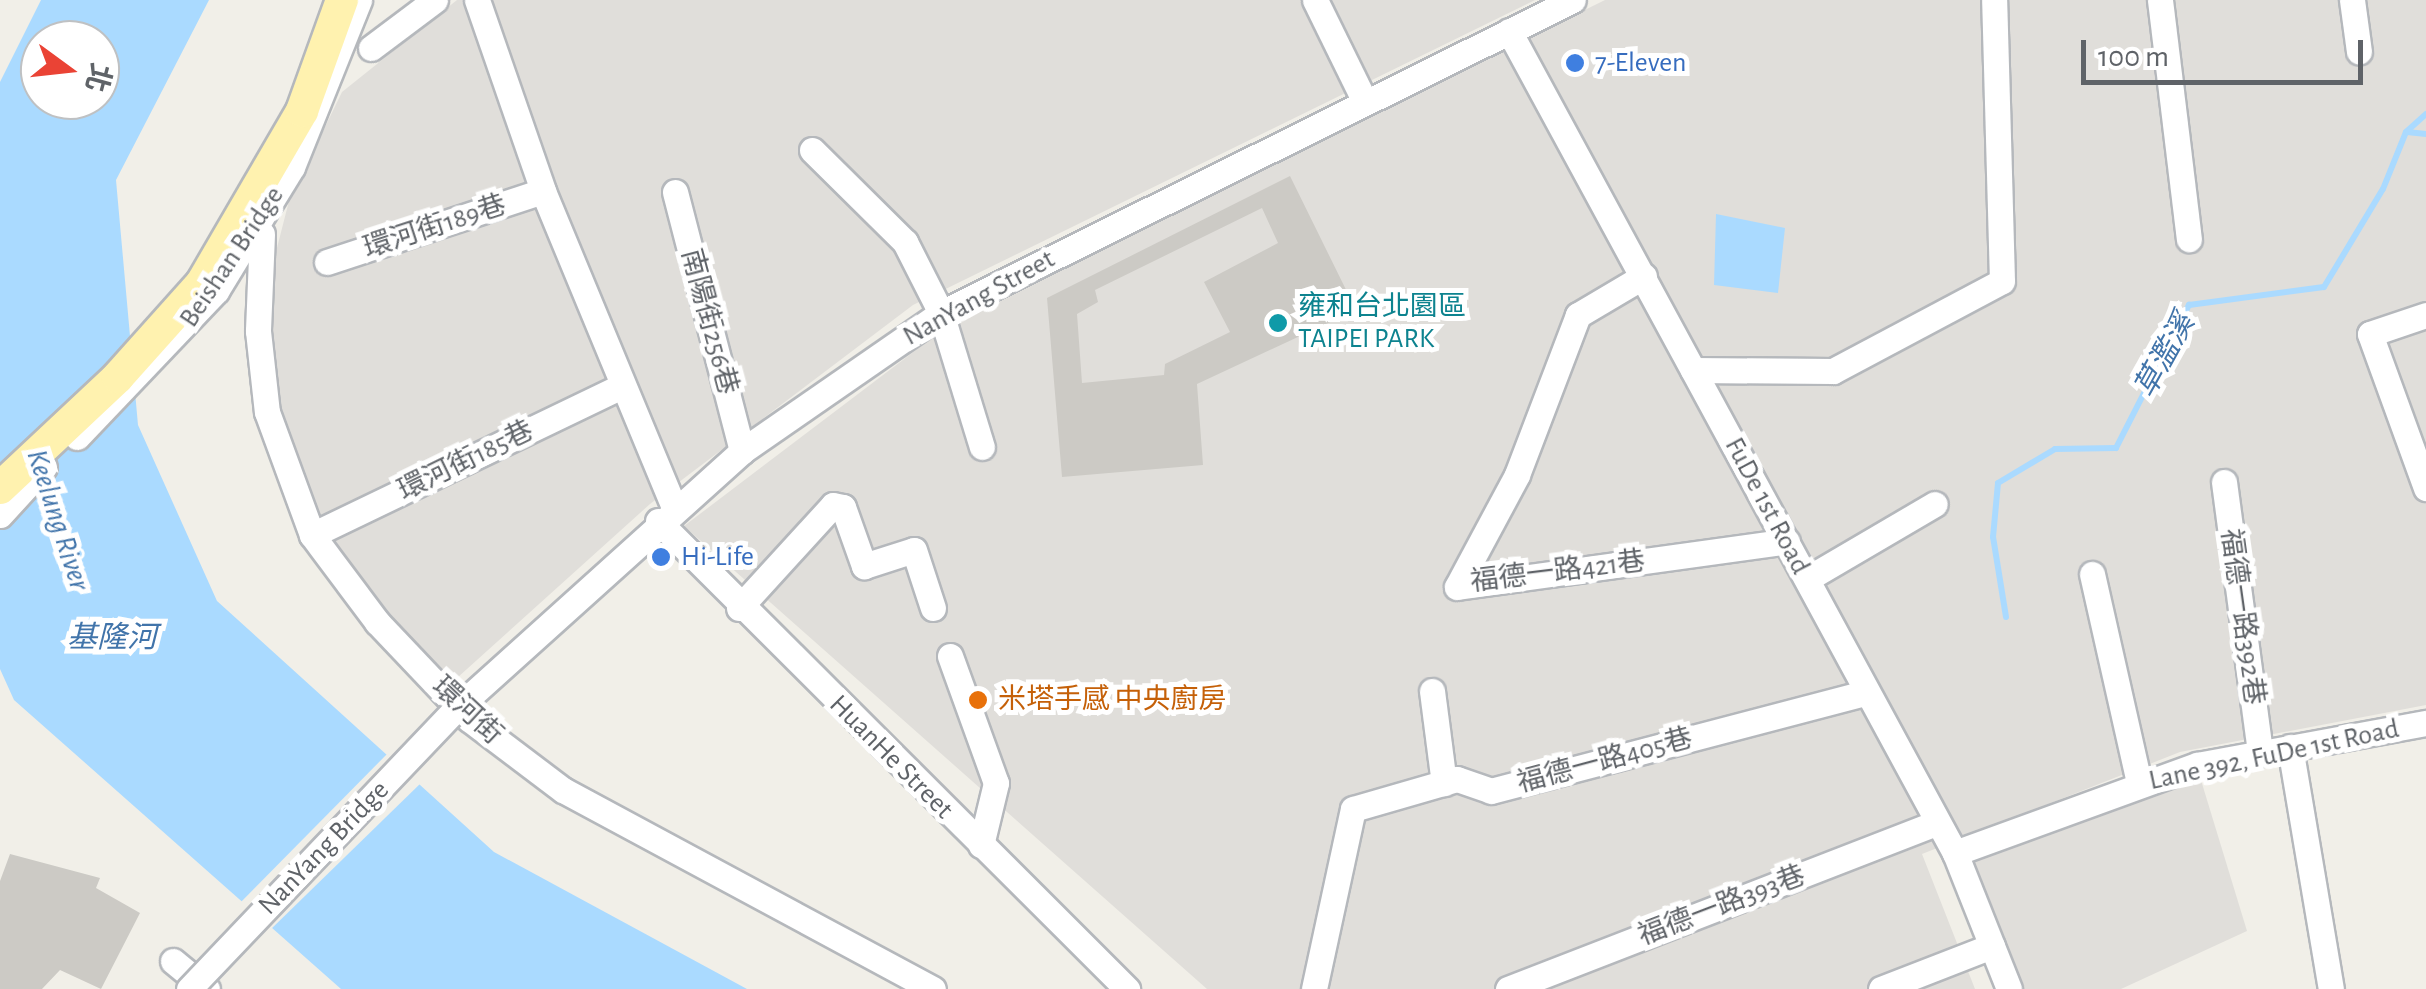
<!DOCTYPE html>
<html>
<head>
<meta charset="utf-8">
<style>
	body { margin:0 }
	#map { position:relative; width:2426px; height:989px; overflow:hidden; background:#f1efe8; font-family:"Alegreya Sans","Noto Sans TC",sans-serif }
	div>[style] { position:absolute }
	.industrial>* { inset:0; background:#e0deda }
	.water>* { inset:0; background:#aadaff }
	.pier>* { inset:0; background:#f1efe8 }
	.stream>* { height:6px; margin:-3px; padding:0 3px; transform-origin:3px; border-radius:3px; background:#aadaff }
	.building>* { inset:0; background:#cccac5 }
	.roads { filter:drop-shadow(2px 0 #b5b8bc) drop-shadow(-2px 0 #b5b8bc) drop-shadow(0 2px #b5b8bc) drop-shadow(0 -2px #b5b8bc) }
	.minor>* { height:25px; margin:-12.5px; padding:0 12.5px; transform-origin:12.5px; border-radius:12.5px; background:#fff }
	.major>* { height:32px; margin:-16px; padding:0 16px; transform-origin:16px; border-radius:16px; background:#fff2af }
	.bridges { filter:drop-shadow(2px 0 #b5b8bc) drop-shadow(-2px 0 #b5b8bc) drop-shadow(0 2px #b5b8bc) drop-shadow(0 -2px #b5b8bc) }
	.minor-bridge>* { height:25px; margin:-12.5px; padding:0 12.5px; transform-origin:12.5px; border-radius:12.5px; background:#fff }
	.dots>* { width:28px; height:28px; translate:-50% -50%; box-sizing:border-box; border:5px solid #fff; border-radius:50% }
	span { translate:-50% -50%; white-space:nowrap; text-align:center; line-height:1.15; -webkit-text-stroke:10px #fff; paint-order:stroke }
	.shop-label { font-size:28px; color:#366cbe }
	.left { translate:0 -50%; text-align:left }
	.street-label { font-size:28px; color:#5f6368 }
	.culture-label { font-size:28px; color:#0d838f }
	.food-label { font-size:28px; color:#c56008 }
	.water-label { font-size:30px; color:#4174aa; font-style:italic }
	.north { position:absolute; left:20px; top:20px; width:100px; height:100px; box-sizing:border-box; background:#fff; border:2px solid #bfc1c3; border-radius:50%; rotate:105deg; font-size:28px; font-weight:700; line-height:40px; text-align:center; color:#5f6368 }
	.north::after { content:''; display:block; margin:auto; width:35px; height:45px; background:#ea4335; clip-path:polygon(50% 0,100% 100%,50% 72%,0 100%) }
	.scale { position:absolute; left:2081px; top:40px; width:282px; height:45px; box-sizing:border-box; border:5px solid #5f6368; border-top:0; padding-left:12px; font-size:30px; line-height:35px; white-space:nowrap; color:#5f6368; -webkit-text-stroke:8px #fff; paint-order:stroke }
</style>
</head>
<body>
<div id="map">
	<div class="industrial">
		<i style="clip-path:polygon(457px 0,1535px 0,913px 305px,650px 504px,447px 687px,328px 543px,276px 408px,269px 279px,289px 201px,342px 92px)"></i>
		<i style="clip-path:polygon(1605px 0,2426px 0,2426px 705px,2180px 752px,1922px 854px,1975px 989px,1207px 989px,684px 526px,953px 322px)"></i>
		<i style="clip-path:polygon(2200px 777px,2247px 931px,2121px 989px,2024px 989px,1971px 860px)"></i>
	</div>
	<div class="water">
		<i style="clip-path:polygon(evenodd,41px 0,209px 0,116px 180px,138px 425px,217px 601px,494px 852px,747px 989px,341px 989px,14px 700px,0 669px,0 82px,41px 0,40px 40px,100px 40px,100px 100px,40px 100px,40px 40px)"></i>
		<i style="clip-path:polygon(1716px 214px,1785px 228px,1778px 293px,1714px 285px)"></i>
	</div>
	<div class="pier">
		<i style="clip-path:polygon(390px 751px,423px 781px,268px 932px,238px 905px)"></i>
	</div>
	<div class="stream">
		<i style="left:2407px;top:132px;width:19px;rotate:6deg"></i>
		<i style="left:2006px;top:617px;width:81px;rotate:-99.2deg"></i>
		<i style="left:1993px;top:537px;width:54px;rotate:-84.7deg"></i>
		<i style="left:1998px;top:483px;width:66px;rotate:-30.8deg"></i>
		<i style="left:2055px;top:449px;width:61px;rotate:-0.9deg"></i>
		<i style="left:2116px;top:448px;width:161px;rotate:-63deg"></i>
		<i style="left:2189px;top:305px;width:136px;rotate:-7.6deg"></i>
		<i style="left:2324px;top:287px;width:114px;rotate:-59deg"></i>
		<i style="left:2383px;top:189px;width:61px;rotate:-68deg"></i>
		<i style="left:2406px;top:132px;width:27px;rotate:-42deg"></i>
	</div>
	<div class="building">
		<i style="clip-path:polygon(evenodd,1290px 176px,1356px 310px,1197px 384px,1203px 465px,1062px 477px,1047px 298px,1290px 176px,1262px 208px,1278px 243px,1204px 282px,1230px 332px,1165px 364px,1164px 375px,1082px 383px,1077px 314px,1098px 302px,1095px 290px,1262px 208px)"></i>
		<i style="clip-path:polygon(10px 854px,100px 878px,96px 888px,140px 913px,101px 989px,60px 970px,42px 989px,0 989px,0 881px)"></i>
	</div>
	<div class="roads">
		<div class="minor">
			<i style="left:477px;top:0;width:202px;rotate:70.9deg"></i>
			<i style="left:543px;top:191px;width:343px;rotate:67.5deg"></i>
			<i style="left:1315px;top:0;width:109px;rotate:63.9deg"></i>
			<i style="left:2160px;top:0;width:241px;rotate:83.1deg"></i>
			<i style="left:2352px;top:0;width:52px;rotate:82.3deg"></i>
			<i style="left:1509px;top:31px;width:935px;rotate:61.52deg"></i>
			<i style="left:1955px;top:853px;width:146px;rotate:68.3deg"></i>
			<i style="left:371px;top:48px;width:80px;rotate:-36.9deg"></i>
			<i style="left:812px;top:150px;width:131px;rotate:44.7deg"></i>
			<i style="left:905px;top:242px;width:80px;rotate:63.1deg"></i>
			<i style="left:941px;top:313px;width:140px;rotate:73deg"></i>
			<i style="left:675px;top:192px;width:268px;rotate:75.5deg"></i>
			<i style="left:262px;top:234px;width:97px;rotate:92.4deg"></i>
			<i style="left:258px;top:331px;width:81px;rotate:83.7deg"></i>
			<i style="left:267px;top:412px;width:131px;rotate:69.9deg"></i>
			<i style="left:312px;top:535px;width:109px;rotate:53.2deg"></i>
			<i style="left:377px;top:622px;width:134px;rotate:46.5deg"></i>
			<i style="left:469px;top:719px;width:118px;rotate:37.1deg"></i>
			<i style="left:563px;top:790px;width:420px;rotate:28.3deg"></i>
			<i style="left:327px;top:262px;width:227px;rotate:-18.2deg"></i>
			<i style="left:1644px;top:276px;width:77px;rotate:149.4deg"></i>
			<i style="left:1578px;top:315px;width:171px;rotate:110.9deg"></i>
			<i style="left:1517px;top:475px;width:127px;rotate:118.2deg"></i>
			<i style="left:1457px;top:587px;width:333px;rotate:-7.9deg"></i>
			<i style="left:2426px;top:315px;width:59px;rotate:161.3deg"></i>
			<i style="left:2370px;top:334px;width:164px;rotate:70deg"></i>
			<i style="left:1693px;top:370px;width:140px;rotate:0.4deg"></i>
			<i style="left:1833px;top:371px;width:191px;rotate:-28deg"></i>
			<i style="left:2002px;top:281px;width:281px;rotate:-91.6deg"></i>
			<i style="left:77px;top:437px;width:202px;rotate:-46.4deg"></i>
			<i style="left:216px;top:291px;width:145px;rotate:-58.5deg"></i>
			<i style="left:292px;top:167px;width:180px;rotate:-68.1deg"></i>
			<i style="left:2224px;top:482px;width:272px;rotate:82.4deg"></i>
			<i style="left:0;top:515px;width:65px;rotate:-47.5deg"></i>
			<i style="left:658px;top:521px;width:663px;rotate:44.94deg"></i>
			<i style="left:312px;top:535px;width:342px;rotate:-25.7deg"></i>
			<i style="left:2092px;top:574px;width:213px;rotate:77.3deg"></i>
			<i style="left:1807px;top:579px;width:148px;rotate:-30.4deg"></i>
			<i style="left:739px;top:608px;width:139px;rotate:-47.6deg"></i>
			<i style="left:833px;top:505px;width:10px;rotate:11deg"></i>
			<i style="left:843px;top:507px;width:63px;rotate:70.4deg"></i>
			<i style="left:864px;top:566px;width:52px;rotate:-17.7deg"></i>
			<i style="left:914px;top:550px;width:61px;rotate:71.9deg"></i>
			<i style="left:950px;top:656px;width:135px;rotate:70.1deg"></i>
			<i style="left:996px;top:783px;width:64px;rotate:103.6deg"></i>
			<i style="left:1432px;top:691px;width:93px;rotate:82.6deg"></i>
			<i style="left:458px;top:707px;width:382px;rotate:-42deg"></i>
			<i style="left:742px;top:451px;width:242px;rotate:-34.7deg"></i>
			<i style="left:941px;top:313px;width:705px;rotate:-26.35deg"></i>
			<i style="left:2290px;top:747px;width:245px;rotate:80.4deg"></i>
			<i style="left:1955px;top:853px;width:258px;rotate:-20deg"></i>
			<i style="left:2197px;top:765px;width:233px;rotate:-10.4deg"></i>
			<i style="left:173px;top:961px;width:44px;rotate:39.5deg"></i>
			<i style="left:1314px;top:989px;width:184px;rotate:-77.8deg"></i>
			<i style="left:1353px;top:809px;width:108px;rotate:-16.1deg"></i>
			<i style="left:1457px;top:779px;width:36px;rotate:19deg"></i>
			<i style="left:1491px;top:791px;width:386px;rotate:-14.7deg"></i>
			<i style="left:1508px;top:989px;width:458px;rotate:-21.2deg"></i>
			<i style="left:1881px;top:989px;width:119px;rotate:-21.2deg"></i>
		</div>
		<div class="major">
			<i style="left:0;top:488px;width:162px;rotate:-43.2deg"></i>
			<i style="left:118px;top:377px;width:126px;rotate:-48.2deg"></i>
			<i style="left:202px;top:283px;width:199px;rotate:-59.8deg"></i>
			<i style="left:302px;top:111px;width:118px;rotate:-70.2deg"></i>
		</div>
	</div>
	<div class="bridges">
		<div class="minor-bridge">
			<i style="left:189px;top:989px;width:390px;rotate:-46.4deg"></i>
		</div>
	</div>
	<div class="dots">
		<i style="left:1575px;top:63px;background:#3f7fe0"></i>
		<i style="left:1278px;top:323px;background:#0f9aa8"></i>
		<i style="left:661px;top:557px;background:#3f7fe0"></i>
		<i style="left:978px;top:700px;background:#e8710a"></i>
	</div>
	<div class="shop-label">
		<span class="left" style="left:1595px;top:63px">7-Eleven</span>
		<span class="left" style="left:681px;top:557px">Hi-Life</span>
	</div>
	<div class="street-label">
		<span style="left:435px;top:227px;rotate:-18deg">環河街189巷</span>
		<span style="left:232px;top:257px;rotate:-56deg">Beishan Bridge</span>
		<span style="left:979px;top:298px;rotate:-29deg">NanYang Street</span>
		<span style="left:709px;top:322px;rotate:75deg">南陽街256巷</span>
		<span style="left:466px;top:461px;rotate:-26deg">環河街185巷</span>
		<span style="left:1767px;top:506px;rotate:62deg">FuDe 1st Road</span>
		<span style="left:1558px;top:572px;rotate:-7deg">福德一路421巷</span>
		<span style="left:2242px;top:617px;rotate:82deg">福德一路392巷</span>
		<span style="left:467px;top:711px;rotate:43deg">環河街</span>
		<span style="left:2274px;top:755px;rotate:-12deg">Lane 392, FuDe 1st Road</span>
		<span style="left:891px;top:757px;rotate:45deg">HuanHe Street</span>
		<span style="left:1605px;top:761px;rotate:-15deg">福德一路405巷</span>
		<span style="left:324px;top:848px;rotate:-46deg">NanYang Bridge</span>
		<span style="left:1722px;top:906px;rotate:-21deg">福德一路393巷</span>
	</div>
	<div class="culture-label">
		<span class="left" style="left:1298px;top:323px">雍和台北園區<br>TAIPEI PARK</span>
	</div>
	<div class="food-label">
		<span class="left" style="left:998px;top:700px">米塔手感 中央廚房</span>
	</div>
	<div class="water-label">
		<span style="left:2165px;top:356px;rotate:-61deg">草濫溪</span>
		<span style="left:58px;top:520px;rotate:72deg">Keelung River</span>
		<span style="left:112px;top:638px">基隆河</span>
	</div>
	<div class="north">北</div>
	<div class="scale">100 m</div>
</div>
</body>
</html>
